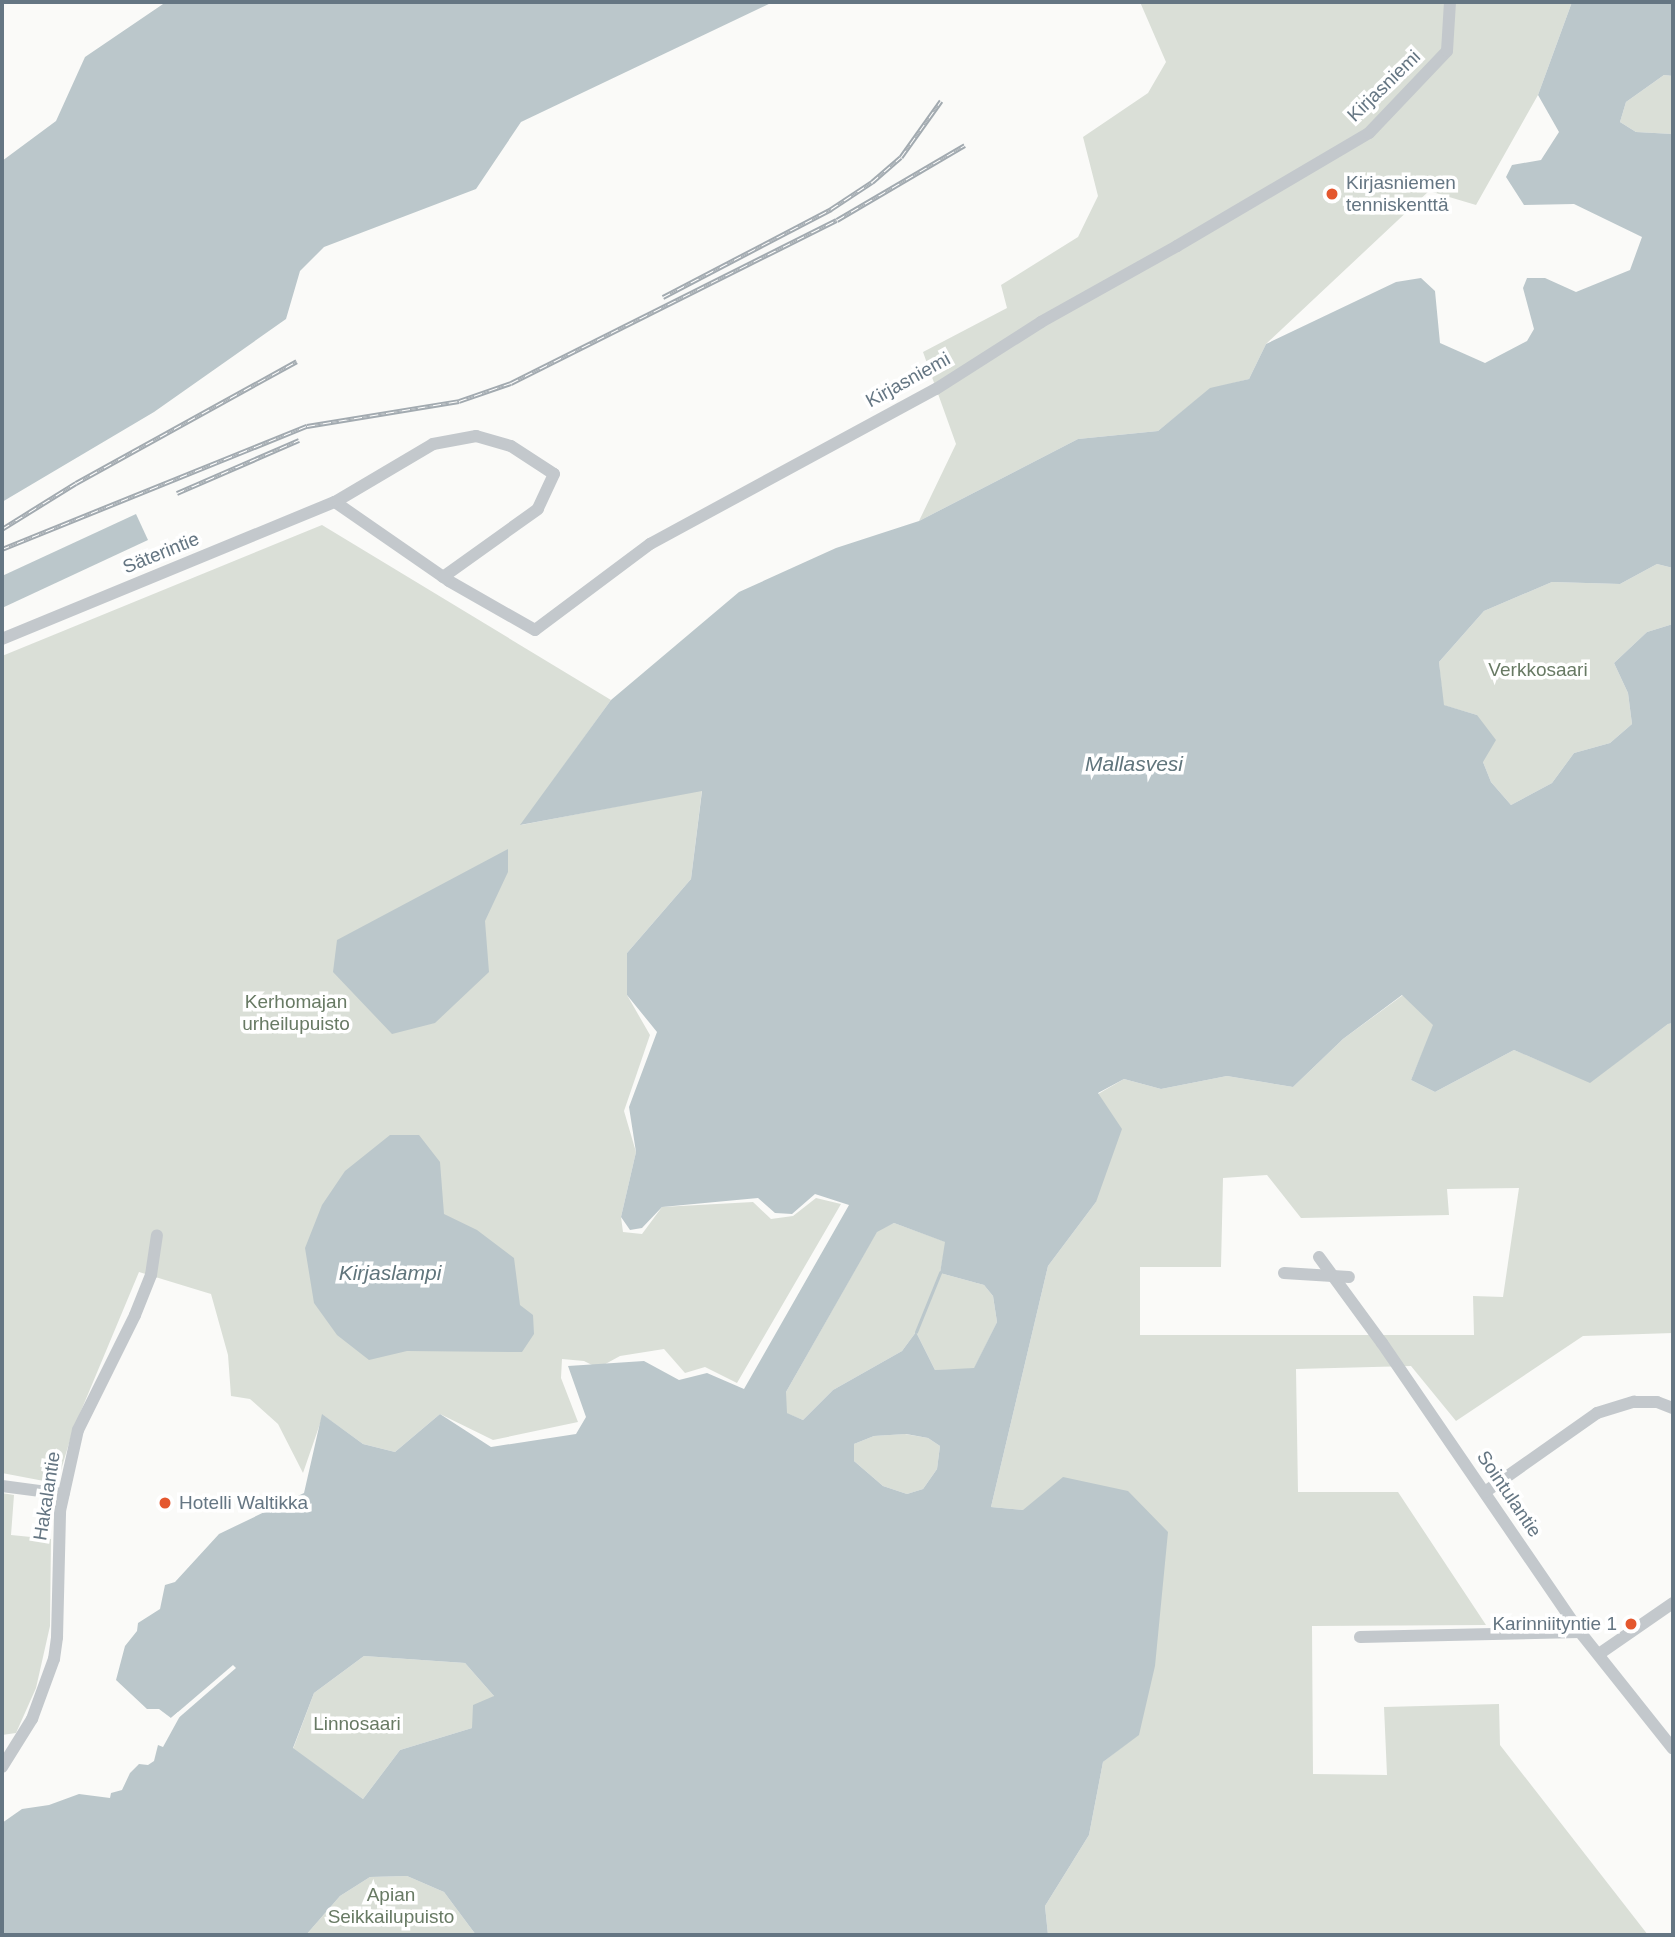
<!DOCTYPE html>
<html>
<head>
<meta charset="utf-8">
<style>
	body { margin:0 }
	#map { position:relative; width:1675px; height:1937px; overflow:hidden; background:#fafaf8; font-family:Arial,sans-serif }
	div>[style] { position:absolute }
	.green>* { inset:0; background:#dadfd7 }
	.water>* { inset:0; background:#bbc7cb }
	.pier>* { inset:0; background:#fafaf8 }
	.stream>* { height:2.5px; margin:-1.25px; padding:0 1.25px; transform-origin:1.25px; border-radius:1.25px; background:#bbc7cb }
	.minor>* { height:12px; margin:-6px; padding:0 6px; transform-origin:6px; border-radius:6px; background:#c3c8cc }
	.rail>* { height:5px; margin-top:-2.5px; transform-origin:0; background:repeating-linear-gradient(90deg,#fff 0 8px,#a2aab0 0 16px); box-sizing:border-box; border-block:2px solid #a2aab0 }
	.dots>* { width:19px; height:19px; translate:-50% -50%; box-sizing:border-box; border:4px solid #fff; border-radius:50% }
	span { translate:-50% -50%; white-space:nowrap; text-align:center; line-height:1.15; -webkit-text-stroke:7px #fff; paint-order:stroke }
	.street-label { font-size:19px; color:#657683 }
	.poi-label { font-size:19px; color:#657683 }
	.left { translate:0 -50%; text-align:left }
	.right { translate:-100% -50%; text-align:right }
	.park-label { font-size:19px; color:#687a64 }
	.water-label { font-size:21px; color:#60757c; font-style:italic }
	.frame { position:absolute; inset:0; border:4px solid #657683; pointer-events:none }
</style>
</head>
<body>
<div id="map">
	<div class="green">
		<i style="clip-path:polygon(1140px 2px,1572px 2px,1538px 95px,1476px 205px,1429px 191px,1266px 344px,1249px 379px,1210px 389px,1158px 431px,1078px 439px,919px 521px,956px 444px,923px 352px,1007px 308px,1001px 285px,1078px 237px,1098px 196px,1083px 137px,1148px 93px,1166px 62px)"></i>
		<i style="clip-path:polygon(1664px 75px,1673px 76px,1673px 134px,1636px 132px,1620px 122px,1626px 102px)"></i>
		<i style="clip-path:polygon(322px 525px,611px 700px,521px 825px,702px 790px,691px 879px,627px 953px,627px 995px,650px 1035px,624px 1111px,636px 1152px,621px 1217px,623px 1232px,642px 1234px,662px 1207px,753px 1202px,771px 1219px,793px 1216px,816px 1198px,841px 1204px,737px 1383px,705px 1367px,685px 1373px,664px 1349px,620px 1356px,598px 1368px,584px 1361px,562px 1359px,561px 1378px,578px 1422px,493px 1440px,440px 1414px,395px 1452px,363px 1444px,323px 1415px,303px 1473px,278px 1424px,250px 1399px,231px 1396px,228px 1355px,211px 1294px,139px 1272px,73px 1430px,61px 1470px,44px 1481px,2px 1473px,2px 656px)"></i>
		<i style="clip-path:polygon(1657px 564px,1673px 568px,1673px 624px,1647px 632px,1614px 663px,1628px 693px,1632px 724px,1610px 743px,1574px 753px,1552px 783px,1511px 805px,1491px 782px,1483px 762px,1477px 715px,1443px 705px,1439px 662px,1484px 611px,1552px 582px,1620px 584px)"></i>
		<i style="clip-path:polygon(evenodd,1403px 995px,1434px 1025px,1411px 1080px,1435px 1092px,1514px 1050px,1590px 1082px,1668px 1024px,1673px 1023px,1673px 1333px,1583px 1336px,1456px 1421px,1411px 1366px,1296px 1369px,1298px 1492px,1398px 1492px,1486px 1625px,1312px 1626px,1313px 1774px,1387px 1775px,1384px 1707px,1499px 1704px,1500px 1745px,1648px 1935px,1048px 1935px,1045px 1906px,1089px 1835px,1103px 1762px,1139px 1734px,1023px 1510px,991px 1507px,1048px 1266px,1096px 1202px,1098px 1094px,1124px 1079px,1161px 1089px,1227px 1076px,1293px 1087px,1343px 1039px,1403px 995px,1267px 1175px,1301px 1218px,1449px 1215px,1447px 1189px,1519px 1188px,1503px 1297px,1473px 1296px,1474px 1335px,1140px 1335px,1140px 1267px,1221px 1267px,1223px 1178px,1267px 1175px)"></i>
		<i style="clip-path:polygon(894px 1223px,946px 1242px,940px 1273px,984px 1285px,993px 1296px,997px 1322px,974px 1369px,935px 1370px,916px 1332px,902px 1351px,833px 1390px,803px 1420px,786px 1413px,786px 1392px,877px 1231px)"></i>
		<i style="clip-path:polygon(905px 1434px,928px 1438px,940px 1446px,937px 1469px,923px 1489px,907px 1494px,883px 1486px,854px 1461px,854px 1444px,874px 1436px)"></i>
		<i style="clip-path:polygon(2px 1493px,14px 1495px,11px 1535px,51px 1539px,50px 1626px,36px 1688px,16px 1733px,2px 1735px)"></i>
		<i style="clip-path:polygon(364px 1656px,465px 1663px,494px 1696px,472px 1728px,400px 1750px,363px 1799px,293px 1749px,314px 1693px)"></i>
		<i style="clip-path:polygon(407px 1876px,444px 1892px,476px 1935px,306px 1935px,340px 1896px,370px 1877px)"></i>
	</div>
	<div class="water">
		<i style="clip-path:polygon(166px 2px,773px 2px,521px 122px,476px 189px,324px 247px,300px 271px,286px 319px,154px 412px,2px 502px,2px 161px,56px 121px,85px 57px)"></i>
		<i style="clip-path:polygon(evenodd,1572px 2px,1673px 2px,1673px 76px,1664px 75px,1626px 102px,1620px 122px,1636px 132px,1673px 134px,1673px 568px,1657px 564px,1620px 584px,1552px 582px,1484px 611px,1439px 662px,1444px 705px,1477px 715px,1496px 740px,1483px 762px,1491px 782px,1511px 805px,1552px 783px,1574px 753px,1610px 743px,1632px 724px,1628px 693px,1614px 663px,1647px 632px,1673px 624px,1673px 1023px,1668px 1024px,1590px 1083px,1514px 1050px,1435px 1092px,1411px 1080px,1433px 1025px,1402px 995px,1343px 1039px,1293px 1087px,1227px 1076px,1161px 1089px,1124px 1079px,1098px 1093px,1122px 1129px,1096px 1202px,1048px 1266px,991px 1507px,1023px 1510px,1063px 1477px,1128px 1491px,1168px 1532px,1155px 1666px,1139px 1735px,1103px 1762px,1089px 1835px,1045px 1906px,1048px 1935px,476px 1935px,444px 1892px,407px 1876px,370px 1877px,340px 1896px,306px 1935px,2px 1935px,2px 1823px,22px 1809px,49px 1805px,79px 1794px,110px 1798px,111px 1793px,122px 1790px,130px 1773px,139px 1764px,148px 1765px,154px 1761px,158px 1745px,163px 1747px,180px 1716px,178px 1712px,171px 1718px,159px 1709px,147px 1709px,116px 1680px,125px 1646px,137px 1631px,138px 1623px,160px 1609px,165px 1585px,175px 1582px,219px 1534px,304px 1493px,322px 1414px,363px 1444px,395px 1452px,440px 1414px,491px 1447px,576px 1434px,586px 1417px,568px 1366px,644px 1361px,679px 1380px,707px 1373px,744px 1389px,849px 1205px,815px 1194px,792px 1214px,775px 1213px,758px 1198px,662px 1207px,642px 1228px,630px 1230px,621px 1217px,636px 1152px,629px 1107px,657px 1032px,627px 995px,627px 953px,691px 879px,702px 791px,520px 825px,611px 700px,739px 592px,836px 548px,919px 521px,1078px 439px,1158px 431px,1210px 388px,1249px 379px,1266px 344px,1396px 282px,1421px 278px,1435px 291px,1440px 343px,1485px 363px,1527px 341px,1534px 329px,1523px 288px,1527px 278px,1545px 278px,1576px 292px,1630px 270px,1642px 237px,1574px 204px,1524px 205px,1506px 177px,1512px 165px,1541px 160px,1559px 132px,1538px 95px,1572px 2px,894px 1223px,945px 1242px,940px 1273px,984px 1285px,993px 1296px,997px 1322px,974px 1368px,935px 1370px,916px 1332px,902px 1351px,833px 1390px,803px 1420px,787px 1413px,786px 1392px,877px 1232px,894px 1223px,1572px 2px,906px 1434px,928px 1438px,940px 1446px,937px 1469px,923px 1489px,907px 1494px,883px 1486px,854px 1461px,854px 1444px,874px 1436px,906px 1434px,1572px 2px,364px 1656px,465px 1663px,494px 1696px,473px 1705px,472px 1728px,400px 1750px,363px 1799px,293px 1748px,314px 1693px,364px 1656px)"></i>
		<i style="clip-path:polygon(136px 514px,148px 540px,2px 608px,2px 576px)"></i>
		<i style="clip-path:polygon(508px 849px,508px 872px,485px 921px,489px 972px,435px 1023px,392px 1034px,333px 972px,337px 940px)"></i>
		<i style="clip-path:polygon(390px 1135px,419px 1135px,440px 1162px,444px 1214px,477px 1230px,514px 1258px,520px 1305px,533px 1315px,534px 1334px,522px 1352px,407px 1351px,369px 1360px,337px 1335px,314px 1303px,305px 1248px,322px 1205px,345px 1171px)"></i>
	</div>
	<div class="pier">
		<i style="clip-path:polygon(233px 1665px,236px 1668px,175px 1721px,171px 1718px)"></i>
	</div>
	<div class="stream">
		<i style="left:916px;top:1332px;width:64px;rotate:-67.9deg"></i>
	</div>
	<div class="minor">
		<i style="left:335px;top:502px;width:139px;rotate:34.7deg"></i>
		<i style="left:449px;top:581px;width:99px;rotate:29.7deg"></i>
		<i style="left:535px;top:630px;width:144px;rotate:-36.8deg"></i>
		<i style="left:650px;top:544px;width:325px;rotate:-28.5deg"></i>
		<i style="left:936px;top:389px;width:125px;rotate:-32.5deg"></i>
		<i style="left:1041px;top:322px;width:156px;rotate:-29.2deg"></i>
		<i style="left:1177px;top:246px;width:223px;rotate:-30.5deg"></i>
		<i style="left:1369px;top:133px;width:113px;rotate:-46.4deg"></i>
		<i style="left:1447px;top:51px;width:49px;rotate:-86.5deg"></i>
		<i style="left:2px;top:639px;width:360px;rotate:-22.4deg"></i>
		<i style="left:335px;top:502px;width:114px;rotate:-30.6deg"></i>
		<i style="left:433px;top:444px;width:44px;rotate:-10.5deg"></i>
		<i style="left:476px;top:436px;width:36px;rotate:16deg"></i>
		<i style="left:511px;top:446px;width:51px;rotate:33.1deg"></i>
		<i style="left:554px;top:474px;width:38px;rotate:115deg"></i>
		<i style="left:538px;top:509px;width:117px;rotate:144.4deg"></i>
		<i style="left:1319px;top:1257px;width:107px;rotate:53.8deg"></i>
		<i style="left:1382px;top:1343px;width:350px;rotate:55.6deg"></i>
		<i style="left:1580px;top:1632px;width:149px;rotate:51.5deg"></i>
		<i style="left:1284px;top:1273px;width:65px;rotate:3.5deg"></i>
		<i style="left:2px;top:1486px;width:62px;rotate:7.5deg"></i>
		<i style="left:1485px;top:1492px;width:137px;rotate:-35.2deg"></i>
		<i style="left:1597px;top:1413px;width:39px;rotate:-17deg"></i>
		<i style="left:1634px;top:1402px;width:23px"></i>
		<i style="left:1657px;top:1402px;width:17px;rotate:21deg"></i>
		<i style="left:1360px;top:1637px;width:220px;rotate:-1.3deg"></i>
		<i style="left:1599px;top:1654px;width:90px;rotate:-34.6deg"></i>
		<i style="left:2px;top:1767px;width:57px;rotate:-58deg"></i>
		<i style="left:32px;top:1719px;width:64px;rotate:-69.9deg"></i>
		<i style="left:54px;top:1659px;width:22px;rotate:-82deg"></i>
		<i style="left:57px;top:1637px;width:126px;rotate:-88.6deg"></i>
		<i style="left:60px;top:1511px;width:83px;rotate:-77.5deg"></i>
		<i style="left:78px;top:1430px;width:128px;rotate:-63.6deg"></i>
		<i style="left:135px;top:1315px;width:43px;rotate:-68.2deg"></i>
		<i style="left:151px;top:1275px;width:40px;rotate:-81.5deg"></i>
	</div>
	<div class="rail">
		<i style="left:663px;top:297px;width:190px;rotate:-27.6deg"></i>
		<i style="left:831px;top:209px;width:49px;rotate:-33.4deg"></i>
		<i style="left:872px;top:182px;width:38px;rotate:-41deg"></i>
		<i style="left:901px;top:157px;width:69px;rotate:-54.5deg"></i>
		<i style="left:177px;top:493px;width:133px;rotate:-23.5deg"></i>
		<i style="left:2px;top:529px;width:87px;rotate:-31.9deg"></i>
		<i style="left:76px;top:483px;width:252px;rotate:-28.9deg"></i>
		<i style="left:2px;top:549px;width:329px;rotate:-22deg"></i>
		<i style="left:307px;top:426px;width:154px;rotate:-9.3deg"></i>
		<i style="left:459px;top:401px;width:55px;rotate:-19.1deg"></i>
		<i style="left:511px;top:383px;width:364px;rotate:-26.6deg"></i>
		<i style="left:837px;top:220px;width:148px;rotate:-30.4deg"></i>
	</div>
	<div class="dots">
		<i style="left:1332px;top:194px;background:#e4572e"></i>
		<i style="left:165px;top:1503px;background:#e4572e"></i>
		<i style="left:1631px;top:1624px;background:#e4572e"></i>
	</div>
	<div class="street-label">
		<span style="left:1384px;top:86px;rotate:-44deg">Kirjasniemi</span>
		<span style="left:908px;top:380px;rotate:-29deg">Kirjasniemi</span>
		<span style="left:161px;top:553px;rotate:-22deg">Säterintie</span>
		<span style="left:1509px;top:1494px;rotate:56deg">Sointulantie</span>
		<span style="left:47px;top:1496px;rotate:-81deg">Hakalantie</span>
	</div>
	<div class="poi-label">
		<span class="left" style="left:1346px;top:194px">Kirjasniemen<br>tenniskenttä</span>
		<span class="left" style="left:179px;top:1503px">Hotelli Waltikka</span>
		<span class="right" style="left:1617px;top:1624px">Karinniityntie 1</span>
	</div>
	<div class="park-label">
		<span style="left:1538px;top:670px">Verkkosaari</span>
		<span style="left:296px;top:1013px">Kerhomajan<br>urheilupuisto</span>
		<span style="left:357px;top:1724px">Linnosaari</span>
		<span style="left:391px;top:1906px">Apian<br>Seikkailupuisto</span>
	</div>
	<div class="water-label">
		<span style="left:1134px;top:764px">Mallasvesi</span>
		<span style="left:390px;top:1273px">Kirjaslampi</span>
	</div>
	<div class="frame"></div>
</div>
</body>
</html>
